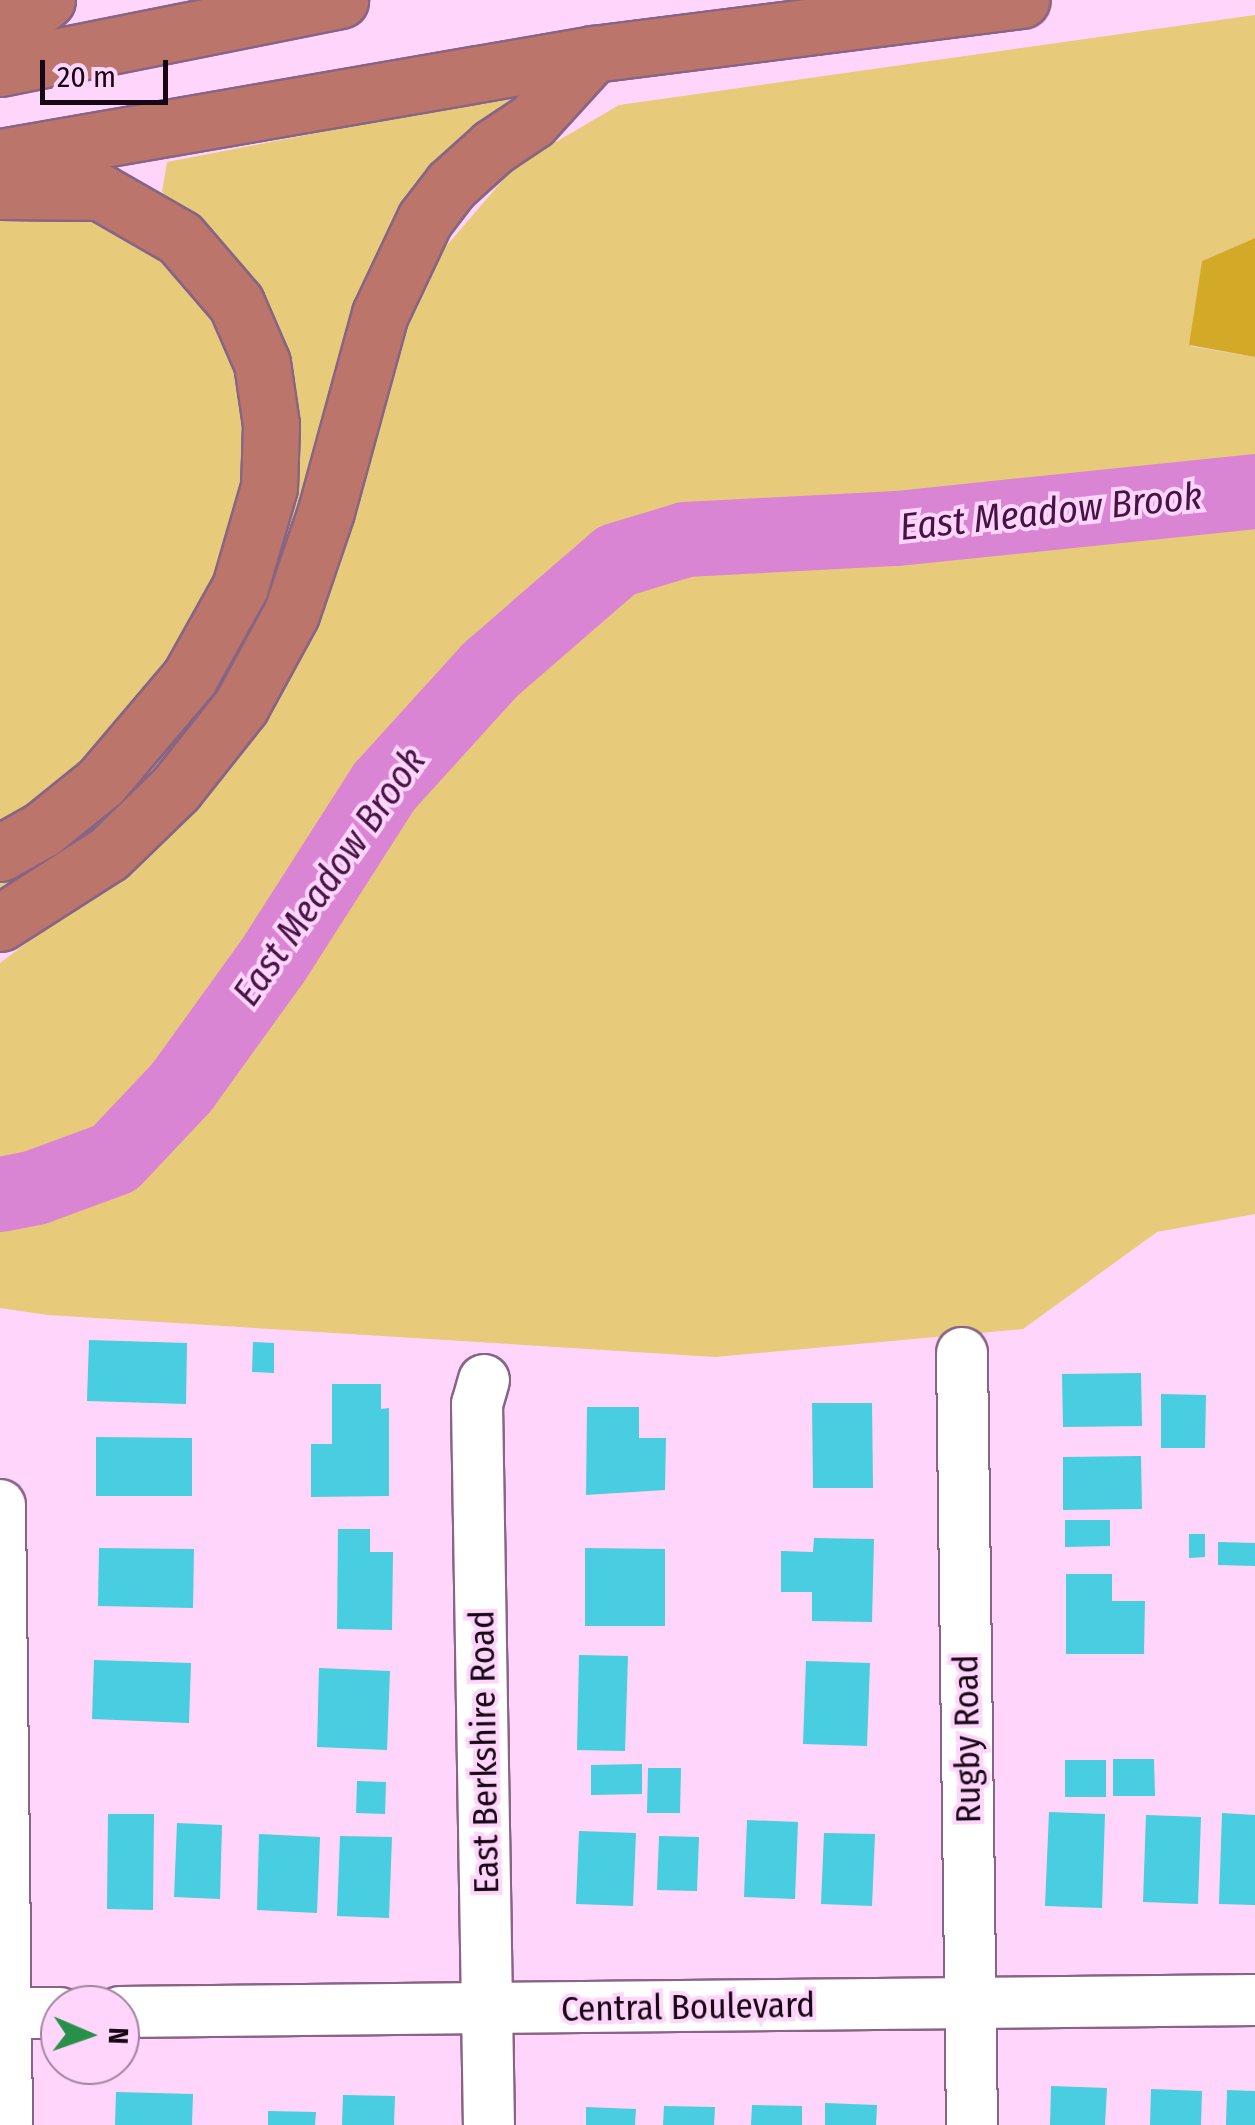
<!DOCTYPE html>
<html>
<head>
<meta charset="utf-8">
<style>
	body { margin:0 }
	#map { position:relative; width:1255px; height:2125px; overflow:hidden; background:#ffd5fb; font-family:"Fira Sans Condensed",sans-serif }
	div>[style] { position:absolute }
	.green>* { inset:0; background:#e8ca7b }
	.forest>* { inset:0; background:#d3aa27 }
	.river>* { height:75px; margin:-37.5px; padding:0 37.5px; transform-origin:37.5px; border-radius:37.5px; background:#da85d4 }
	.building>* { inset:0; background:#49cde1 }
	.roads { filter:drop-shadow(2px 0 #886485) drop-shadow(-2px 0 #886485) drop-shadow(0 2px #886485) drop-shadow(0 -2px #886485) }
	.street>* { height:50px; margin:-25px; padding:0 25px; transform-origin:25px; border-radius:25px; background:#fff }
	.highway>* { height:55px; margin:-27.5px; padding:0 27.5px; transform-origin:27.5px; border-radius:27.5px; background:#bb756a }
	span { translate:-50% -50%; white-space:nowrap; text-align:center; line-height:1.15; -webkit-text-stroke:8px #ffd5fb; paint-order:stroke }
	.street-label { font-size:35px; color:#150814 }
	.water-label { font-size:38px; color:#471245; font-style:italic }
	.north { position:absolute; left:40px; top:1985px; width:100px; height:100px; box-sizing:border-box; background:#ffd5fb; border:2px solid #a1839f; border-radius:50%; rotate:92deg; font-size:28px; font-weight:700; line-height:40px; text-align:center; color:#150814 }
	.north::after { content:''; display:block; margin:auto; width:35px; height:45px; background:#289149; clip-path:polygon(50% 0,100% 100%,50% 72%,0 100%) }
	.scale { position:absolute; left:40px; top:60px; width:128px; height:45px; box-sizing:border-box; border:5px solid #150814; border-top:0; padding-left:12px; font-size:30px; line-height:35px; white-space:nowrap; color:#150814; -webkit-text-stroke:8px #ffd5fb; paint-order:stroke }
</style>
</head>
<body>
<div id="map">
	<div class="green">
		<i style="clip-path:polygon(1255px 15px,1255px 238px,1202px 261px,1190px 346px,1255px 357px,1255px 1214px,1157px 1232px,1023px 1329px,715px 1357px,48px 1315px,0 1308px,0 963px,157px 845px,349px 510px,424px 272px,515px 166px,619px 105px)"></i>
		<i style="clip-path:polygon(518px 94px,520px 112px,454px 160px,251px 663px,104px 834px,0 906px,0 883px,94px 821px,161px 756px,229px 659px,273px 559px,298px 447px,281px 348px,234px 260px,162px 192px,167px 162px)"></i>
		<i style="clip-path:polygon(0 201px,74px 204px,156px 243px,243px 342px,258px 473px,223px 590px,150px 707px,0 831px)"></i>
	</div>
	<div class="forest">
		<i style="clip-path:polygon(1255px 238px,1255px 357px,1189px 345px,1202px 261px)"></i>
	</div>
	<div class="river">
		<i style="left:0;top:1194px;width:36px;rotate:-11deg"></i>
		<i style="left:35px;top:1187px;width:84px;rotate:-20.2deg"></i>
		<i style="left:114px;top:1158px;width:98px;rotate:-46.7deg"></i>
		<i style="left:181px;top:1087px;width:155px;rotate:-54.2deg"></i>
		<i style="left:272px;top:961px;width:208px;rotate:-57.4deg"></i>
		<i style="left:384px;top:786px;width:156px;rotate:-47.8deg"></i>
		<i style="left:489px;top:670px;width:168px;rotate:-40.9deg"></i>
		<i style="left:616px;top:560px;width:72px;rotate:-16.9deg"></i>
		<i style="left:685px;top:539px;width:212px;rotate:-3deg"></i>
		<i style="left:897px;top:528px;width:360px;rotate:-5.9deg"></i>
	</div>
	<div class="building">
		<i style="clip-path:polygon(89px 1340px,187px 1343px,186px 1404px,87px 1401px)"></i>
		<i style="clip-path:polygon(253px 1342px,274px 1343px,274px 1373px,252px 1372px)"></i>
		<i style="clip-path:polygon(1141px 1373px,1142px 1426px,1063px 1427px,1062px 1374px)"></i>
		<i style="clip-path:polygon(332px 1384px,381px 1384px,381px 1409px,389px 1408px,389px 1496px,311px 1497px,311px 1444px,332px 1444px)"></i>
		<i style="clip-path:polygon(1161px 1394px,1206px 1395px,1205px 1448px,1161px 1448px)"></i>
		<i style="clip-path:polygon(812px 1403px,872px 1403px,873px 1488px,813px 1488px)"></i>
		<i style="clip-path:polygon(587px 1407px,639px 1407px,639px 1438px,666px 1438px,665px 1490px,586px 1495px)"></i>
		<i style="clip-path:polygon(96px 1437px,192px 1438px,192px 1496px,96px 1496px)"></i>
		<i style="clip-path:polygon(1141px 1456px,1142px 1509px,1063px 1510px,1063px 1457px)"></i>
		<i style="clip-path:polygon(1065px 1520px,1110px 1520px,1110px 1546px,1065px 1547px)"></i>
		<i style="clip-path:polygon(338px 1529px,370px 1529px,370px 1552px,393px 1552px,392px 1630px,337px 1629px)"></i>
		<i style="clip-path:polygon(1189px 1534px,1205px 1534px,1205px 1557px,1189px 1558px)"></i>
		<i style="clip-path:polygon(814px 1538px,874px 1539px,872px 1622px,812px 1621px,812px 1592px,781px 1592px,781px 1551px,813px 1552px)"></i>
		<i style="clip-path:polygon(1218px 1542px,1255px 1543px,1255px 1566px,1218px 1565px)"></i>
		<i style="clip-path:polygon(99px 1548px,194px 1549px,193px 1608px,98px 1606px)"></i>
		<i style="clip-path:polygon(585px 1548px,665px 1549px,665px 1626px,585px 1626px)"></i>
		<i style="clip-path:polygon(1066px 1574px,1112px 1574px,1112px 1601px,1145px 1601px,1144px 1654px,1066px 1654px)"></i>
		<i style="clip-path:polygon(579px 1655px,628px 1656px,625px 1751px,577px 1750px)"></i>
		<i style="clip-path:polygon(94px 1660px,191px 1663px,189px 1723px,92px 1719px)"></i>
		<i style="clip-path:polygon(806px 1661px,870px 1663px,867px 1746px,803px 1744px)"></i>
		<i style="clip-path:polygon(319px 1668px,390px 1671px,387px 1750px,317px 1747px)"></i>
		<i style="clip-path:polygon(1113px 1759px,1154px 1759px,1155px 1796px,1113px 1796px)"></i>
		<i style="clip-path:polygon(1065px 1760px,1106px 1760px,1106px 1797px,1065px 1797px)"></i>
		<i style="clip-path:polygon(642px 1764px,642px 1794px,591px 1795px,591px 1765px)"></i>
		<i style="clip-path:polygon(648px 1768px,681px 1768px,680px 1813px,647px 1813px)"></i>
		<i style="clip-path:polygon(357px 1781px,386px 1782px,385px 1814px,356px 1813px)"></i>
		<i style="clip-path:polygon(1049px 1812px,1105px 1814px,1102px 1908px,1045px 1906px)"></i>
		<i style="clip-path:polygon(1222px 1813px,1255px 1815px,1255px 1905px,1219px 1904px)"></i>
		<i style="clip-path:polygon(108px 1814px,154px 1814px,153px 1910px,107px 1909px)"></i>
		<i style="clip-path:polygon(1146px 1815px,1201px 1817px,1198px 1904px,1143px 1902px)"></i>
		<i style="clip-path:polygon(747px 1820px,798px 1822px,795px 1899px,744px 1897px)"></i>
		<i style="clip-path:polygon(177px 1823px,222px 1825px,220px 1899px,174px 1897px)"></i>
		<i style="clip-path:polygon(579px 1831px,636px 1833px,633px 1906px,576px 1904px)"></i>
		<i style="clip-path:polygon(824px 1833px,875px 1834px,872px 1906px,821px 1904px)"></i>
		<i style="clip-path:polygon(259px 1834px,320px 1837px,317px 1913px,257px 1910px)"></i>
		<i style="clip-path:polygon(340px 1836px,392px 1837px,389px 1918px,337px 1916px)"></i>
		<i style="clip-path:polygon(659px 1836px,699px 1837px,697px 1891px,657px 1890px)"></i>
		<i style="clip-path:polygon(1051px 2086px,1107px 2088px,1105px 2125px,1050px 2125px)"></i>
		<i style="clip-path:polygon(1151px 2089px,1202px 2091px,1201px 2125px,1150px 2125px)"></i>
		<i style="clip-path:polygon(1227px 2090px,1255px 2091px,1255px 2125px,1226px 2125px)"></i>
		<i style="clip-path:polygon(116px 2092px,193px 2094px,192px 2125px,115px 2125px)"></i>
		<i style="clip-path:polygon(343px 2095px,395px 2096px,394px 2125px,342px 2125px)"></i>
		<i style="clip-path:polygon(825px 2103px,877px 2105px,876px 2125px,825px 2125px)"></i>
		<i style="clip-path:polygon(752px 2105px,802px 2106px,802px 2125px,751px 2125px)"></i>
		<i style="clip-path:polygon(664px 2106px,715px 2107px,714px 2125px,663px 2125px)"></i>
		<i style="clip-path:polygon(586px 2107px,636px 2109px,635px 2125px,586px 2125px)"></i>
		<i style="clip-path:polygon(268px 2111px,316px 2112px,315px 2125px,268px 2125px)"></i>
	</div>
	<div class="roads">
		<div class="street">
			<i style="left:962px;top:1353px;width:772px;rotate:89.26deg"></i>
			<i style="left:484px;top:1380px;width:25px;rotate:106deg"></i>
			<i style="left:477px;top:1404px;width:721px;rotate:89.05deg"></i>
			<i style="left:0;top:1505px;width:620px;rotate:89.35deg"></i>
			<i style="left:120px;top:2012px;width:1135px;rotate:-0.61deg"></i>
			<i style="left:0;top:2013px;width:60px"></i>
		</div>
		<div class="highway">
			<i style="left:0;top:26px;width:27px;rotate:-20deg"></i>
			<i style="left:25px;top:17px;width:28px;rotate:-38deg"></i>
			<i style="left:0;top:68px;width:347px;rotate:-11.3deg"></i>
			<i style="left:0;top:157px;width:602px;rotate:-9.85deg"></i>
			<i style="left:593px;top:54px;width:432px;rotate:-7.2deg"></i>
			<i style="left:0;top:191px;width:100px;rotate:0.6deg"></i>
			<i style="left:100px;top:192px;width:92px;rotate:29.9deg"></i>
			<i style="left:180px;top:238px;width:86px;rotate:49.3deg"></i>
			<i style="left:236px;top:303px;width:65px;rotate:66.6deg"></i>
			<i style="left:262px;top:363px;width:63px;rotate:81.7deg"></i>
			<i style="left:271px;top:425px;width:62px;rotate:91.8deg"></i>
			<i style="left:269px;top:487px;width:104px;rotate:106.2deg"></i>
			<i style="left:240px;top:587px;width:103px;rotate:119.1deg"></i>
			<i style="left:190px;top:677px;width:138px;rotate:130.3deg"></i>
			<i style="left:101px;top:782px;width:75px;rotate:141deg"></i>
			<i style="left:43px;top:829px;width:49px;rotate:150.8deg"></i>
			<i style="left:0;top:923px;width:128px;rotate:-32.6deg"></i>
			<i style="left:108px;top:854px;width:95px;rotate:-44.1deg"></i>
			<i style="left:176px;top:788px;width:105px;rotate:-51.6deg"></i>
			<i style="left:241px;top:706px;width:105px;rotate:-61.5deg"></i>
			<i style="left:291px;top:614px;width:109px;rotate:-71.2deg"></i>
			<i style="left:326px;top:511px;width:204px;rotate:-74.7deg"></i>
			<i style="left:380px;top:314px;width:105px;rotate:-64.7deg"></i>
			<i style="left:425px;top:219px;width:43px;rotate:-52.6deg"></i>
			<i style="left:451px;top:185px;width:57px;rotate:-42.1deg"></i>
			<i style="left:493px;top:147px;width:47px;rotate:-33.7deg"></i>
			<i style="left:532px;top:121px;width:91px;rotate:-47.7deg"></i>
		</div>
	</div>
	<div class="street-label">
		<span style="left:967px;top:1739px;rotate:-91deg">Rugby Road</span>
		<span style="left:484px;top:1752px;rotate:-91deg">East Berkshire Road</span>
		<span style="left:688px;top:2007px;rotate:-1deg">Central Boulevard</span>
	</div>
	<div class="water-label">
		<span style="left:1051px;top:512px;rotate:-6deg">East Meadow Brook</span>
		<span style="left:330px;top:877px;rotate:-55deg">East Meadow Brook</span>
	</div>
	<div class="north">N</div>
	<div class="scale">20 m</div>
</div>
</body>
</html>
